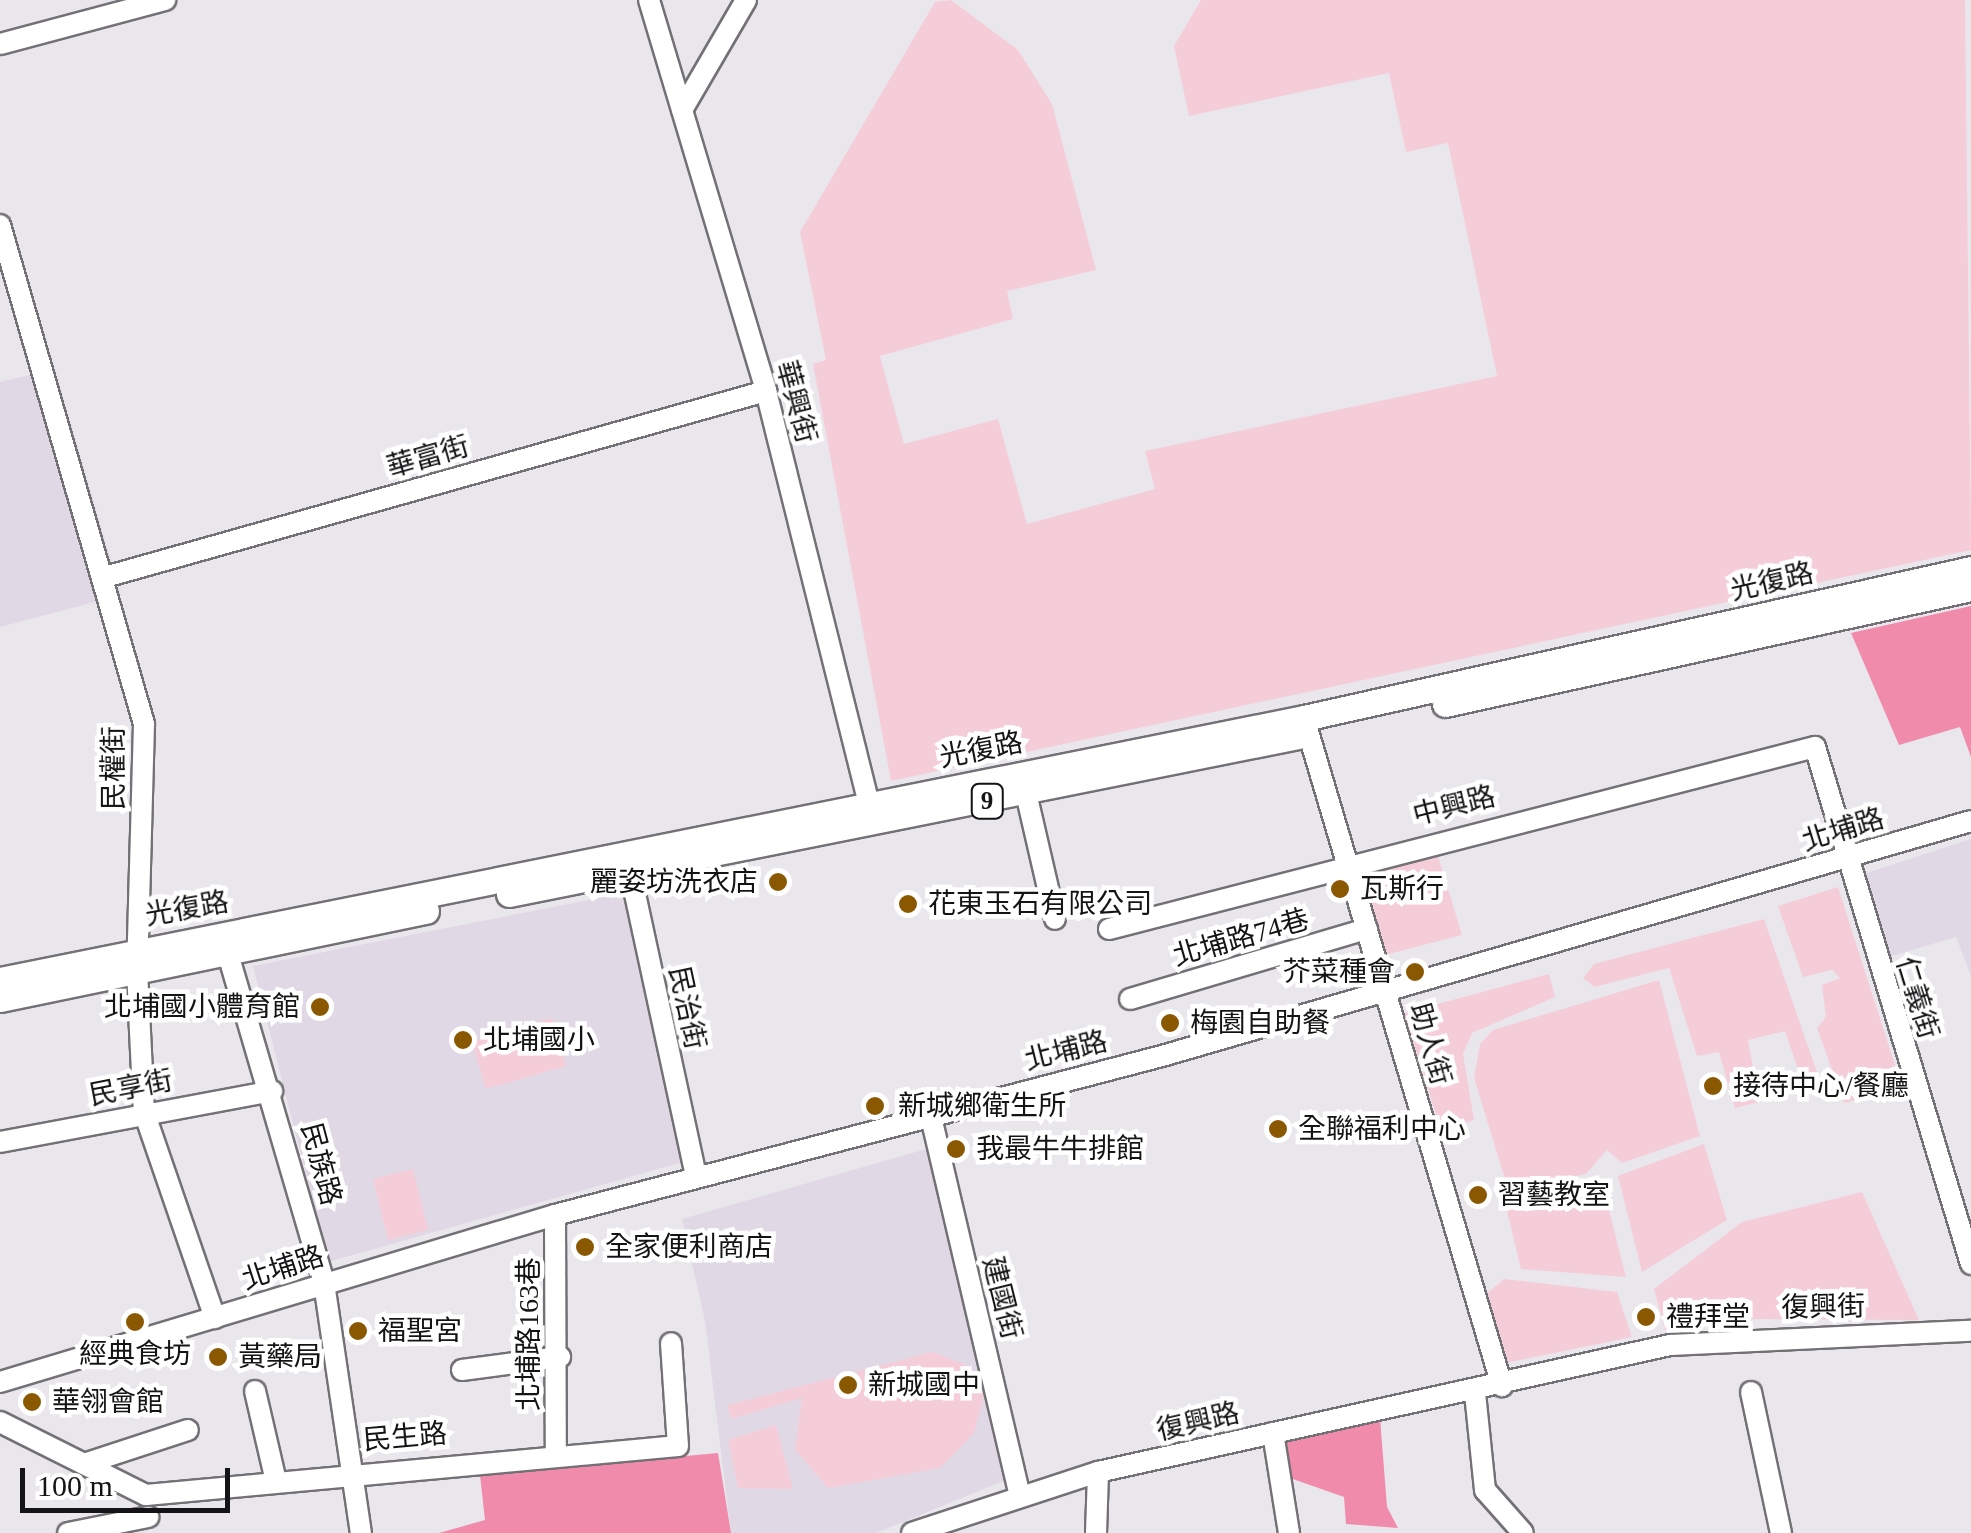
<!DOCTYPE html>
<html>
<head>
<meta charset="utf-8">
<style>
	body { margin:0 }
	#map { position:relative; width:1971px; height:1533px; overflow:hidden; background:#eae7ec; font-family:"Times New Roman","Noto Sans TC",serif }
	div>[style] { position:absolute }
	.built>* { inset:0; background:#e0d9e5 }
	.green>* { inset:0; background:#f5cdd8 }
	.forest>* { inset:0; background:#f08bac }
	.roads { filter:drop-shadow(2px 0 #737175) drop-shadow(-2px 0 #737175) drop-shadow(0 2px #737175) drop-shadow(0 -2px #737175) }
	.minor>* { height:20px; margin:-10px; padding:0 10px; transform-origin:10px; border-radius:10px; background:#fff }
	.major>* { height:25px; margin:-12.5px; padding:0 12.5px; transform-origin:12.5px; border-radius:12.5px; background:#fff }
	.dots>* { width:28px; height:28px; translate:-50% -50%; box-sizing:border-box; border:5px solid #fff; border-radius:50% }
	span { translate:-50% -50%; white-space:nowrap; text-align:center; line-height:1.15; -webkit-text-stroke:9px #fff; paint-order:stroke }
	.shield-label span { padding:2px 8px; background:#fff; border:2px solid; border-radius:8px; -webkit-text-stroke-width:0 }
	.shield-label { font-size:25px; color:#141315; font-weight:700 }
	.street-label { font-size:28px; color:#141315 }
	.poi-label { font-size:28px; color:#141315 }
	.right { translate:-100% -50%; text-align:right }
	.left { translate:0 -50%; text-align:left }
	.scale { position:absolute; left:20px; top:1468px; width:210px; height:45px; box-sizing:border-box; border:5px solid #141315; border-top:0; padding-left:12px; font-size:30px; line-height:35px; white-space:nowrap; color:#141315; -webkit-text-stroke:8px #fff; paint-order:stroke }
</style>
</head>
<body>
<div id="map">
	<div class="built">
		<i style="clip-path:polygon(55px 369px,121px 595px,0 627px,0 382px)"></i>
		<i style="clip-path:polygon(1971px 839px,1971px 976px,1956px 937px,1885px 958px,1857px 876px)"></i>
		<i style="clip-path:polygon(624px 893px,683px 1162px,328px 1262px,253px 966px)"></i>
		<i style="clip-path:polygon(933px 1147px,1006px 1480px,876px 1533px,731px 1533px,705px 1321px,682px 1219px)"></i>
	</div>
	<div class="green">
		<i style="clip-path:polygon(951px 0,1018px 50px,1052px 104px,1096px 270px,1007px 291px,1013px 319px,880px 356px,904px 444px,998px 419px,1027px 524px,1155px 489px,1145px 451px,1497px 376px,1448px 143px,1406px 152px,1389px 73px,1189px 116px,1174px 46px,1201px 0,1965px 0,1971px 550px,891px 781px,813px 364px,826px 360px,800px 232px,935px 2px)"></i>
		<i style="clip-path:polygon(1438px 856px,1462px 935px,1385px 955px,1362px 887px,1367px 876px)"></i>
		<i style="clip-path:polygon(1838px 887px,1902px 1087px,1844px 1103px,1817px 1028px,1826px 1017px,1822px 985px,1840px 978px,1832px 970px,1803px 977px,1778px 906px)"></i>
		<i style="clip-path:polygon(1764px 919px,1820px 1081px,1784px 1091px,1802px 1081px,1785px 1031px,1748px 1040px,1759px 1102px,1735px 1108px,1719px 1052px,1697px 1056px,1669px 968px,1594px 987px,1583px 978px,1594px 964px)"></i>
		<i style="clip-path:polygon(1549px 974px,1555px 997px,1472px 1033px,1463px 1054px,1474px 1120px,1441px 1130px,1404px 1013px)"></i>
		<i style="clip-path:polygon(1659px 980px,1700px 1136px,1622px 1163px,1607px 1150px,1586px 1174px,1508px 1189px,1474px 1078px,1480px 1044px,1493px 1030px)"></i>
		<i style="clip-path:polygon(552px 1018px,566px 1066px,486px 1089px,472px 1042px)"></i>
		<i style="clip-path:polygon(1704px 1144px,1727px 1220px,1642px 1272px,1618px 1176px)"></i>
		<i style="clip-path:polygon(413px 1169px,428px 1230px,388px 1240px,373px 1179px)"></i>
		<i style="clip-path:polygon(1593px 1181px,1603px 1186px,1626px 1277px,1521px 1269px,1505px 1203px)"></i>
		<i style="clip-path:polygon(1862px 1192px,1919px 1320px,1751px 1319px,1665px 1330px,1654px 1289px,1742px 1222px)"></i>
		<i style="clip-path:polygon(1504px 1279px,1617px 1292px,1632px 1337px,1501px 1364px,1484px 1296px)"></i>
		<i style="clip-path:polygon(932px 1352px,966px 1365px,984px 1395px,974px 1433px,940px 1468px,828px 1488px,795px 1449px,802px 1398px,731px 1419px,728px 1405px)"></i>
		<i style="clip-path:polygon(776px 1425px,793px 1489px,738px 1488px,728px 1440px)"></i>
	</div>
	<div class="forest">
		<i style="clip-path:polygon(1971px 606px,1971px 757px,1960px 727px,1899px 745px,1851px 633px)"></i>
		<i style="clip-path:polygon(1380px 1418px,1387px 1507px,1398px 1528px,1346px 1524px,1344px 1497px,1290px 1478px,1284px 1442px)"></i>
		<i style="clip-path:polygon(718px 1453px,731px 1533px,439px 1533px,485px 1520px,480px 1475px)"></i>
	</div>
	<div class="roads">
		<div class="minor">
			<i style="left:649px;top:0;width:408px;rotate:73.3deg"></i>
			<i style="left:766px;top:391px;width:442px;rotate:76deg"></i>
			<i style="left:0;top:44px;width:171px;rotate:-14.9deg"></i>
			<i style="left:682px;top:110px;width:127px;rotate:-59.8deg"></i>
			<i style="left:0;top:225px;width:519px;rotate:73.9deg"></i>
			<i style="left:144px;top:724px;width:246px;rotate:91.6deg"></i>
			<i style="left:137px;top:970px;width:142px;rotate:87.2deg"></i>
			<i style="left:144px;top:1112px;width:218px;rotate:71deg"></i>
			<i style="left:105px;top:577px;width:687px;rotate:-15.72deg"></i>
			<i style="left:1304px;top:718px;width:697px;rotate:73.49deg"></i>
			<i style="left:1026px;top:793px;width:129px;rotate:77deg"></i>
			<i style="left:627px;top:857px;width:327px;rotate:77.8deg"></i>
			<i style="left:1109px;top:929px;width:729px;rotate:-14.46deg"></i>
			<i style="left:1815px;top:747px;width:540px;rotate:73.21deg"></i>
			<i style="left:223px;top:937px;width:360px;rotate:73.7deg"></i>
			<i style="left:324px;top:1283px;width:253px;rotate:81.6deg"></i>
			<i style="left:1130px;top:999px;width:247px;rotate:-16.5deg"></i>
			<i style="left:931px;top:1117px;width:385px;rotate:76.8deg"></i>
			<i style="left:0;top:1142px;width:277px;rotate:-10.6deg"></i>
			<i style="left:555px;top:1215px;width:238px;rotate:89.8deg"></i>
			<i style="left:462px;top:1370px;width:99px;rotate:-7.6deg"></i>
			<i style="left:0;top:1382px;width:580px;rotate:-16.75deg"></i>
			<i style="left:555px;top:1215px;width:627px;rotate:-14.68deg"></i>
			<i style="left:1162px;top:1056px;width:842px;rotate:-16.2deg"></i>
			<i style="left:255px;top:1391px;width:88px;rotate:76.9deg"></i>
			<i style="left:1751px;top:1392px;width:144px;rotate:78deg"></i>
			<i style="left:1475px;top:1393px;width:98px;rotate:84.1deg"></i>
			<i style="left:1485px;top:1490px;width:57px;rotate:48.5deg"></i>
			<i style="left:0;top:1422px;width:163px;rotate:26.6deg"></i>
			<i style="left:146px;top:1495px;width:534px;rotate:-5.26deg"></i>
			<i style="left:678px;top:1446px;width:103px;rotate:-93.9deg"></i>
			<i style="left:1273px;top:1433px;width:101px;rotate:80.9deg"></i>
			<i style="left:87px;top:1463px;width:106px;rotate:-18.1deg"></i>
			<i style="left:68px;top:1533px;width:82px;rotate:-11.3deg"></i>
			<i style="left:912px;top:1533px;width:196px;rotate:-18.2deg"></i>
			<i style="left:1098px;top:1472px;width:586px;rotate:-12.52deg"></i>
			<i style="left:1670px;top:1345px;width:301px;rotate:-2.7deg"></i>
			<i style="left:1096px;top:1533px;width:61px;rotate:-88.1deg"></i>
		</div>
		<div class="major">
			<i style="left:1445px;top:704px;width:539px;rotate:-12.44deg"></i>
			<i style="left:509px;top:894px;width:805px;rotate:-11.32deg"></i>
			<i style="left:0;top:980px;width:1330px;rotate:-11.36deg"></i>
			<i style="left:1304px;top:718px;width:683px;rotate:-12.59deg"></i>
			<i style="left:0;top:999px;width:435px;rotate:-11.7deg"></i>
		</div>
	</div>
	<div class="dots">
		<i style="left:778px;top:882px;background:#8b5802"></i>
		<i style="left:1340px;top:889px;background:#8b5802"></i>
		<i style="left:908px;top:904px;background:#8b5802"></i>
		<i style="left:1415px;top:972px;background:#8b5802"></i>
		<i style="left:320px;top:1007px;background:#8b5802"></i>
		<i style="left:1170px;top:1023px;background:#8b5802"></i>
		<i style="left:463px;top:1040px;background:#8b5802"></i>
		<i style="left:1713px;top:1086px;background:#8b5802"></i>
		<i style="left:875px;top:1106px;background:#8b5802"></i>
		<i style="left:1278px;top:1129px;background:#8b5802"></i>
		<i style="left:956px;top:1149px;background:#8b5802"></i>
		<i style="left:1478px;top:1195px;background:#8b5802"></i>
		<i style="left:585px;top:1247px;background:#8b5802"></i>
		<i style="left:1646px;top:1317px;background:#8b5802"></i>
		<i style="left:135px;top:1322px;background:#8b5802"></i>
		<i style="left:358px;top:1331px;background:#8b5802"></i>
		<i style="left:218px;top:1357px;background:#8b5802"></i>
		<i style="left:848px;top:1385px;background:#8b5802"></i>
		<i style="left:32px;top:1402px;background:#8b5802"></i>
	</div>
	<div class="shield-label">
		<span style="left:987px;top:801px">9</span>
	</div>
	<div class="street-label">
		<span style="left:796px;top:402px;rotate:75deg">華興街</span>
		<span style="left:428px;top:457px;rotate:-16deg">華富街</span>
		<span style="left:1772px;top:582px;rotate:-13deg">光復路</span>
		<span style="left:981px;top:750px;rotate:-11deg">光復路</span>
		<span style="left:114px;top:768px;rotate:-90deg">民權街</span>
		<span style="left:1454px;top:806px;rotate:-14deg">中興路</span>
		<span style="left:1843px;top:830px;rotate:-17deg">北埔路</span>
		<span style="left:187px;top:909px;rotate:-10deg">光復路</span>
		<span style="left:1241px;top:938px;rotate:-16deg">北埔路74巷</span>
		<span style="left:1917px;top:998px;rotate:73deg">仁義街</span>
		<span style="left:687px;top:1008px;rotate:78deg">民治街</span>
		<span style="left:1430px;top:1044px;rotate:74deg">助人街</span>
		<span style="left:1066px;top:1051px;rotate:-14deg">北埔路</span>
		<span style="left:131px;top:1088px;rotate:-11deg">民享街</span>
		<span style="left:321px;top:1164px;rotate:75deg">民族路</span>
		<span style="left:283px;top:1268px;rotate:-18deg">北埔路</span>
		<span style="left:1002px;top:1298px;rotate:76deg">建國街</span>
		<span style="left:1823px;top:1307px;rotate:-1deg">復興街</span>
		<span style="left:529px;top:1334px;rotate:-90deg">北埔路163巷</span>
		<span style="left:1198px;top:1422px;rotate:-13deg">復興路</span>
		<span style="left:405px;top:1437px;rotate:-5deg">民生路</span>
	</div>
	<div class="poi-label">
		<span class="right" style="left:758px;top:882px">麗姿坊洗衣店</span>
		<span class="left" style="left:1360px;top:889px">瓦斯行</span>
		<span class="left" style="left:928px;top:904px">花東玉石有限公司</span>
		<span class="right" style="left:1395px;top:972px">芥菜種會</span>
		<span class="right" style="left:300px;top:1007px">北埔國小體育館</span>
		<span class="left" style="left:1190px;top:1023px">梅園自助餐</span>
		<span class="left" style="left:483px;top:1040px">北埔國小</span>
		<span class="left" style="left:1733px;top:1086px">接待中心/餐廳</span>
		<span class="left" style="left:898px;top:1106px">新城鄉衛生所</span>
		<span class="left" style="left:1298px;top:1129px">全聯福利中心</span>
		<span class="left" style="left:976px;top:1149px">我最牛牛排館</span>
		<span class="left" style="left:1498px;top:1195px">習藝教室</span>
		<span class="left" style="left:605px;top:1247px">全家便利商店</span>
		<span class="left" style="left:1666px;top:1317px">禮拜堂</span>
		<span class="left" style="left:378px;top:1331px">福聖宮</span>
		<span style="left:135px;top:1354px">經典食坊</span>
		<span class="left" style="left:238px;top:1357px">黃藥局</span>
		<span class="left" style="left:868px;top:1385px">新城國中</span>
		<span class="left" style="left:52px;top:1402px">華翎會館</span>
	</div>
	<div class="scale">100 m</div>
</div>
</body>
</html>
